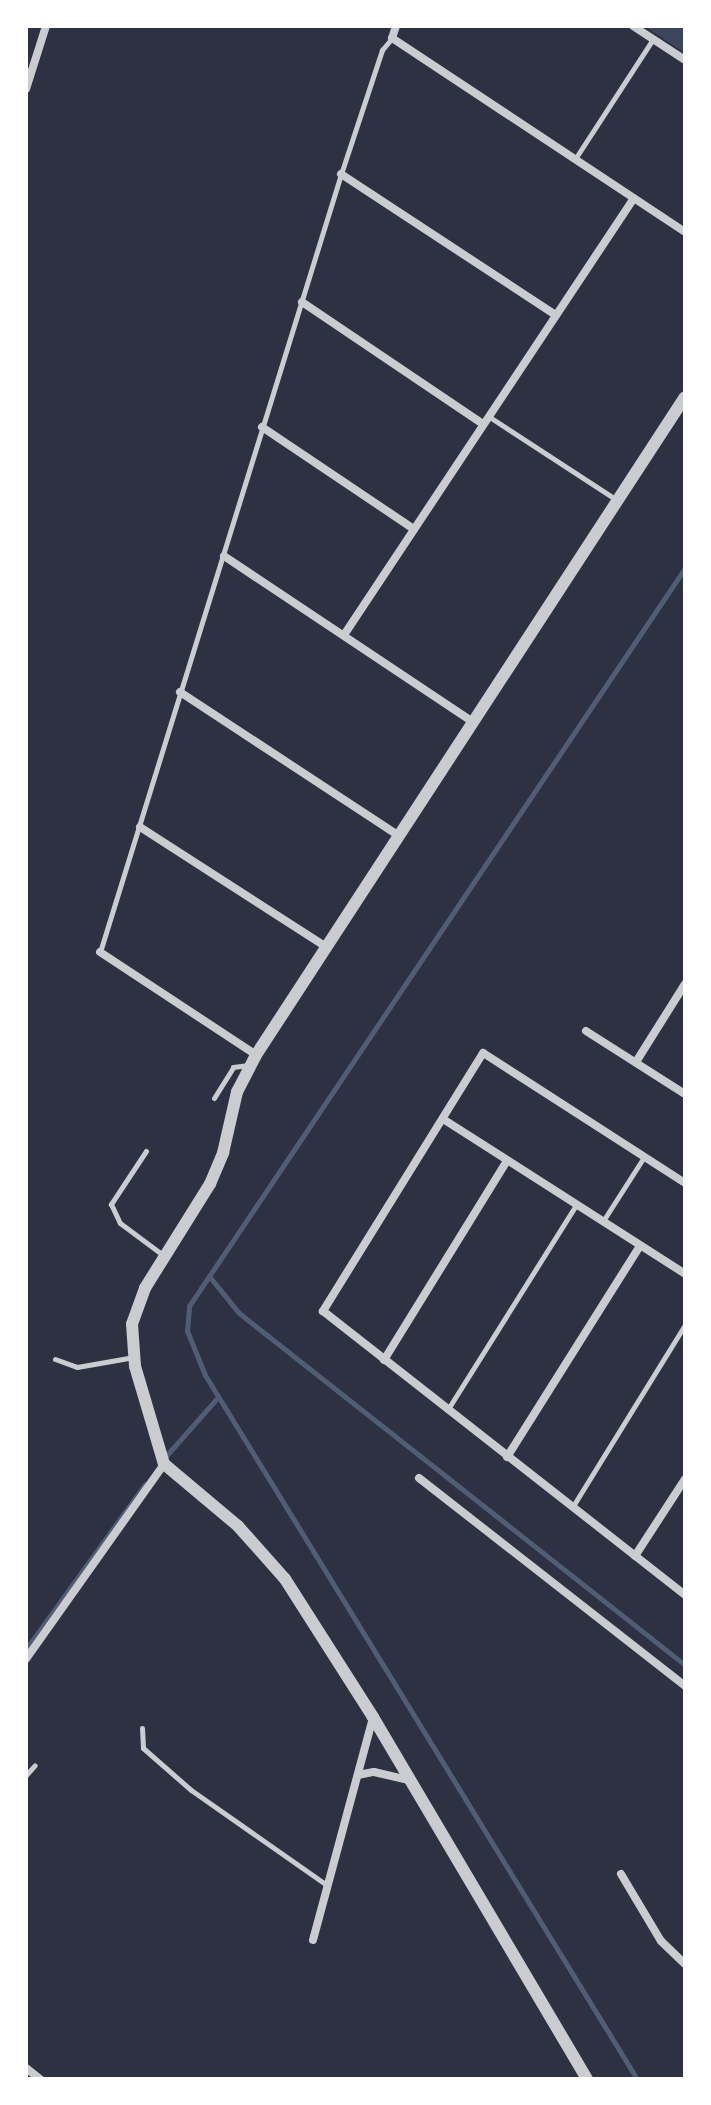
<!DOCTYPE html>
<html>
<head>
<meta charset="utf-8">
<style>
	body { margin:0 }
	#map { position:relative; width:711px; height:2105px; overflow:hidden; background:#2d3142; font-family:"Roboto Condensed",sans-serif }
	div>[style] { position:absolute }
	.green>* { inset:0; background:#3c4559 }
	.stream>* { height:5px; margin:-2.5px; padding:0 2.5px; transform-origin:2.5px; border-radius:2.5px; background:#4f5d75 }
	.service>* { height:5px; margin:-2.5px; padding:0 2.5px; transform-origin:2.5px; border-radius:2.5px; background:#caccd0 }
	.minor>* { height:8px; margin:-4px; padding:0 4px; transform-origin:4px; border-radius:4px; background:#caccd0 }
	.tertiary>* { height:12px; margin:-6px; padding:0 6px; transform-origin:6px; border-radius:6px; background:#caccd0 }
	span { translate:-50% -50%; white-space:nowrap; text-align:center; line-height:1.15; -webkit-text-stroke:7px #fff; paint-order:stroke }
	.frame { position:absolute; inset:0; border:28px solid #fff; pointer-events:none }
</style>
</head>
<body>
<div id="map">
	<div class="green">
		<i style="clip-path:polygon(644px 26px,685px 26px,685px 53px)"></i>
	</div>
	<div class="stream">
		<i style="left:209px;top:1276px;width:48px;rotate:51deg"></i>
		<i style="left:239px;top:1313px;width:568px;rotate:38.28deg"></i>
		<i style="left:165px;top:1457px;width:80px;rotate:-48.5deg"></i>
		<i style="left:26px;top:1649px;width:203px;rotate:-54.2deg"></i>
		<i style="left:637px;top:2079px;width:826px;rotate:-121.53deg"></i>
		<i style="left:205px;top:1375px;width:48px;rotate:-112.2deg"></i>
		<i style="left:187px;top:1331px;width:25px;rotate:-85deg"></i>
		<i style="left:189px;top:1306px;width:889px;rotate:-56.1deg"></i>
	</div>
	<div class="service">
		<i style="left:575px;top:159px;width:143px;rotate:-57deg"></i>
		<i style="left:488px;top:416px;width:154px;rotate:33.1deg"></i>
		<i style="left:100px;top:952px;width:814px;rotate:-72.79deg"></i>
		<i style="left:341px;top:174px;width:131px;rotate:-71.7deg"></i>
		<i style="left:382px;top:50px;width:16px;rotate:-50deg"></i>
		<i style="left:214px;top:1098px;width:36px;rotate:-58deg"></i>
		<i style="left:233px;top:1067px;width:16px;rotate:-7deg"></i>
		<i style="left:146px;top:1151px;width:64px;rotate:123.4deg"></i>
		<i style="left:111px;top:1204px;width:21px;rotate:65deg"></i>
		<i style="left:120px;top:1223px;width:54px;rotate:36.7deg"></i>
		<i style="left:603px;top:1221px;width:76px;rotate:-57.4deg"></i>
		<i style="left:55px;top:1359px;width:23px;rotate:20deg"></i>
		<i style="left:77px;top:1367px;width:58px;rotate:-10deg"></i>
		<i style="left:448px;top:1409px;width:241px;rotate:-57.9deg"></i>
		<i style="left:573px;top:1506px;width:213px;rotate:-58.3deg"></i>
		<i style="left:142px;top:1728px;width:20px;rotate:87deg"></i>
		<i style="left:143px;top:1748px;width:64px;rotate:41.2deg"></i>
		<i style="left:191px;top:1790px;width:167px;rotate:35deg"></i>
		<i style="left:26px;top:1775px;width:13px;rotate:-48deg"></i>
	</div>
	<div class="minor">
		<i style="left:396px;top:26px;width:13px;rotate:108deg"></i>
		<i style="left:392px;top:38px;width:351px;rotate:33.5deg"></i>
		<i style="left:633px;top:26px;width:62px;rotate:33.2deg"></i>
		<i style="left:26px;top:89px;width:66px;rotate:-72.4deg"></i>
		<i style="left:341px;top:174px;width:257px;rotate:33.3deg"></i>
		<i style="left:302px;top:302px;width:218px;rotate:34deg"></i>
		<i style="left:262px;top:427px;width:183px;rotate:33.9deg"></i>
		<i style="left:224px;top:556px;width:299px;rotate:33.7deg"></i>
		<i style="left:344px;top:635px;width:524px;rotate:-56.43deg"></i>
		<i style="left:180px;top:692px;width:262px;rotate:33.3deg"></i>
		<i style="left:140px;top:827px;width:221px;rotate:32.8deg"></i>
		<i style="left:100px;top:952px;width:187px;rotate:33.4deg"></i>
		<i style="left:586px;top:1031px;width:117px;rotate:32.5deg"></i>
		<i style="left:636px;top:1062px;width:92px;rotate:-57.9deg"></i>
		<i style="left:443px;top:1119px;width:287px;rotate:32.6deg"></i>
		<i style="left:685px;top:1183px;width:240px;rotate:-147.2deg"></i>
		<i style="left:483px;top:1053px;width:304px;rotate:121.8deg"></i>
		<i style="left:323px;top:1311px;width:460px;rotate:38.1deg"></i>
		<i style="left:384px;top:1360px;width:234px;rotate:-58.3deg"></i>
		<i style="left:507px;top:1457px;width:249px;rotate:-57.8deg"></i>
		<i style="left:419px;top:1478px;width:338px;rotate:38deg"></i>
		<i style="left:635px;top:1556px;width:92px;rotate:-57deg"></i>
		<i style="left:26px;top:1659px;width:239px;rotate:-54.7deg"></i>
		<i style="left:358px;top:1775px;width:16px;rotate:-11deg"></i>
		<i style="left:374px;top:1772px;width:37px;rotate:13deg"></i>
		<i style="left:621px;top:1874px;width:78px;rotate:59.2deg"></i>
		<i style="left:661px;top:1941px;width:33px;rotate:44deg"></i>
		<i style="left:313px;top:1940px;width:230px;rotate:-74.9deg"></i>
		<i style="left:26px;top:2068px;width:18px;rotate:38deg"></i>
	</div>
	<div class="tertiary">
		<i style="left:587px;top:2079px;width:421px;rotate:-120.6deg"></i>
		<i style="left:373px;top:1717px;width:164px;rotate:-122.5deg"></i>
		<i style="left:285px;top:1579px;width:71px;rotate:-131.6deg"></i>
		<i style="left:238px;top:1526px;width:97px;rotate:-140deg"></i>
		<i style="left:164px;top:1464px;width:102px;rotate:-106.5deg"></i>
		<i style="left:135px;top:1366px;width:42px;rotate:-94.1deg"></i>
		<i style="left:132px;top:1324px;width:38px;rotate:-70deg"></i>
		<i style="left:145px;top:1288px;width:123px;rotate:-58deg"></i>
		<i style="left:210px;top:1184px;width:34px;rotate:-67deg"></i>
		<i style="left:223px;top:1153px;width:63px;rotate:-77.1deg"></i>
		<i style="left:237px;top:1092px;width:42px;rotate:-62.8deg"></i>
		<i style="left:256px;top:1055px;width:785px;rotate:-56.9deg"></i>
	</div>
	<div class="frame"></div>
</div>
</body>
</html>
